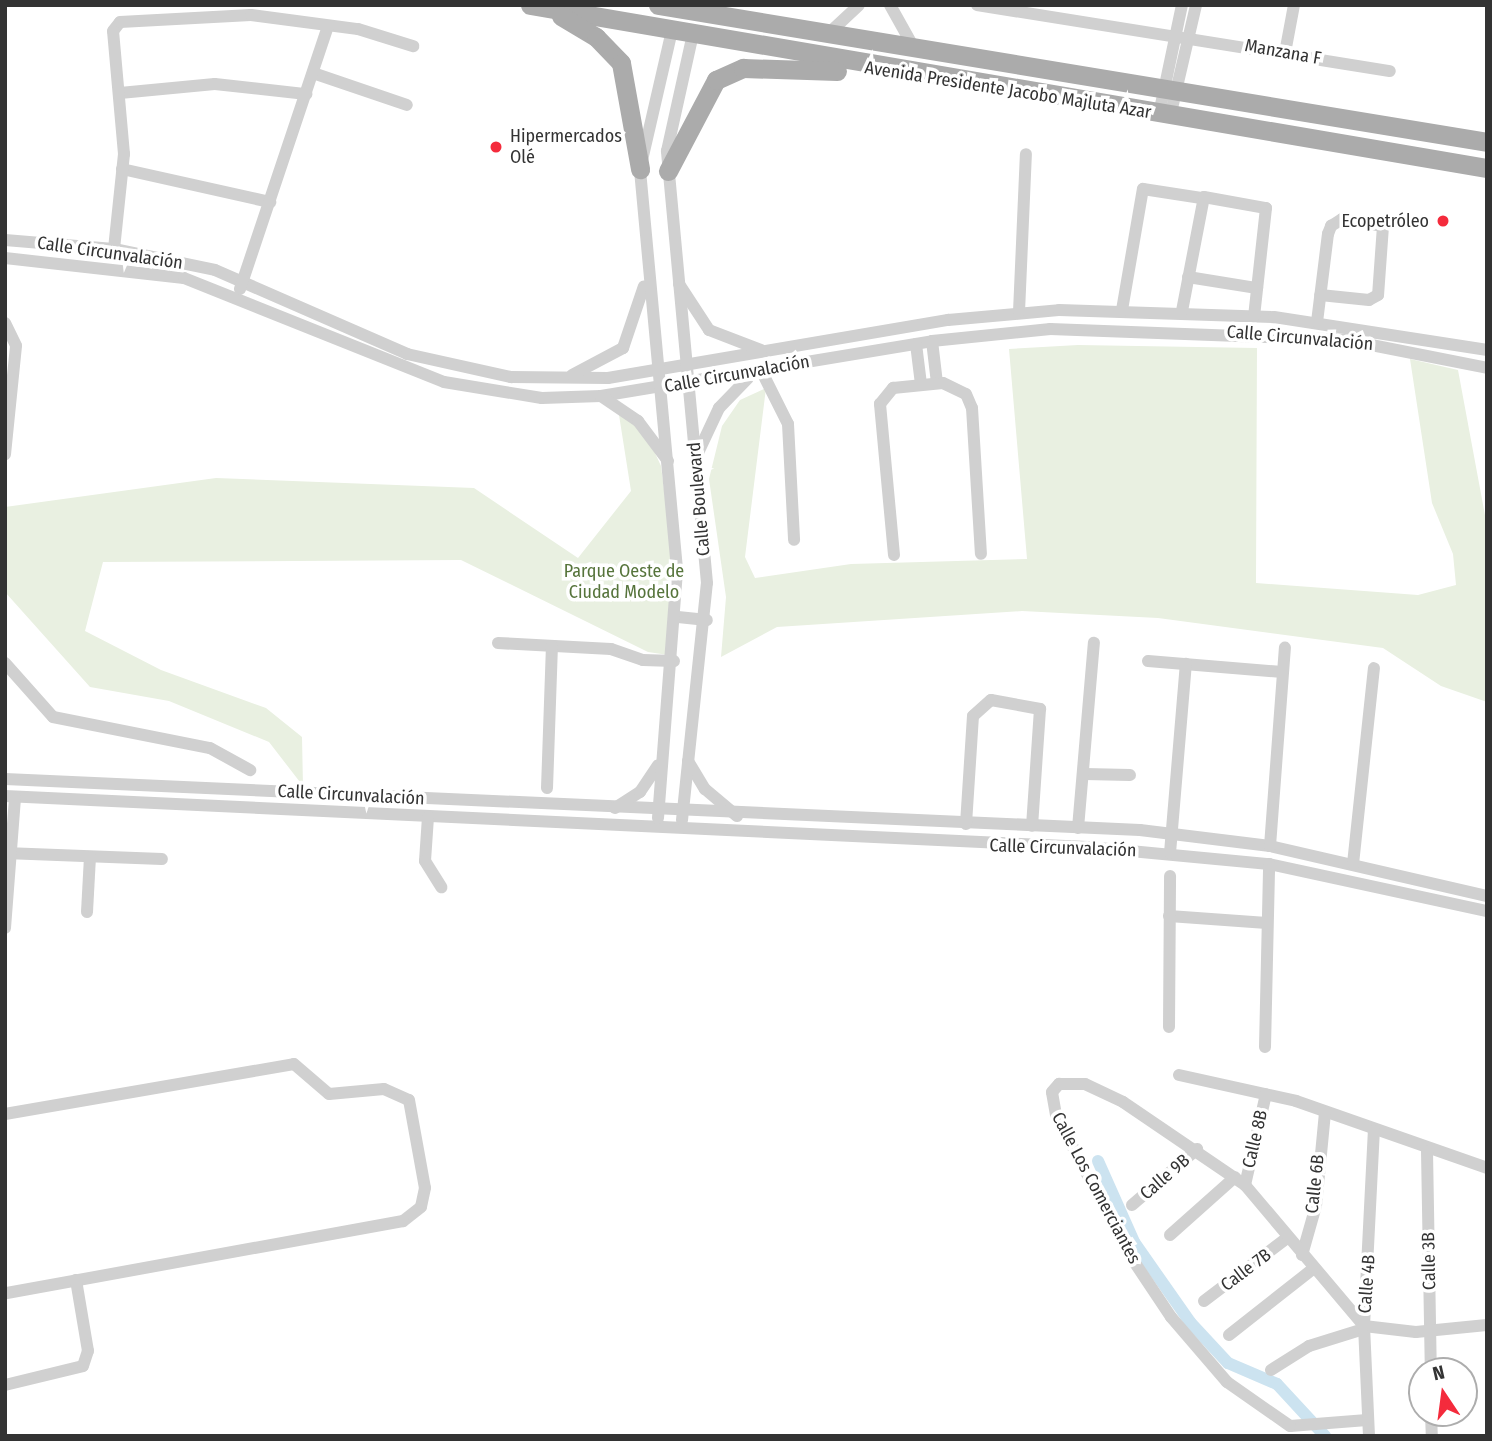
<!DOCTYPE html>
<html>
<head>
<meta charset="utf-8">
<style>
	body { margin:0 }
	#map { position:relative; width:1492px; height:1441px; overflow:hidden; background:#fff; font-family:"Fira Sans Condensed",sans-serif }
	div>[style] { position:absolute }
	.green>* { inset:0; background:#e9f0e1 }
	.canal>* { height:12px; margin:-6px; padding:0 6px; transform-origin:6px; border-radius:6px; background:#cce3f0 }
	.street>* { height:12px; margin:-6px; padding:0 6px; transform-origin:6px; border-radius:6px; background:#d0d0d0 }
	.primary>* { height:19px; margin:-9.5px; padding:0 9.5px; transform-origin:9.5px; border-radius:9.5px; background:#ababab }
	.dots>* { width:19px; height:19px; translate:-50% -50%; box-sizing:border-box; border:4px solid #fff; border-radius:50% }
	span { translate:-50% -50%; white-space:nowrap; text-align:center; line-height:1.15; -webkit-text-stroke:7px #fff; paint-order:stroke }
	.street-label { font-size:18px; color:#333 }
	.poi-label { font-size:18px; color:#333 }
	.left { translate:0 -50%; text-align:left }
	.right { translate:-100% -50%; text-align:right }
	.park-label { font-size:18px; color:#56743b }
	.frame { position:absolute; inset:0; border:7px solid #333; pointer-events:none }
	.north { position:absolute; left:1408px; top:1357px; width:70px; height:70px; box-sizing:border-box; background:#fff; border:2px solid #adadad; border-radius:50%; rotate:347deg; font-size:19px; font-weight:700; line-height:28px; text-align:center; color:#333 }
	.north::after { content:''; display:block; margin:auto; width:24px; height:32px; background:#f42b3c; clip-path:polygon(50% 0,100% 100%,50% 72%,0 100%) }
</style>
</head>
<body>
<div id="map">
	<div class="green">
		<i style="clip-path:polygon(1078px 345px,1257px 348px,1256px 583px,1418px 595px,1456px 585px,1453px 554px,1432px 503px,1410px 359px,1458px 370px,1487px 526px,1487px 702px,1441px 686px,1383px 648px,1158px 618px,1022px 611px,777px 627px,721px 657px,726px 597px,709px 479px,722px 426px,740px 400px,766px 388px,745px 557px,755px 578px,851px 564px,1027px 559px,1009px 349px)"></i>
		<i style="clip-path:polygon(619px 415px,643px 427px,661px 466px,674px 568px,675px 656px,648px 652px,461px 560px,103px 562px,85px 631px,161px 670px,266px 708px,302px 737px,303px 786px,269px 742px,169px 701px,90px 687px,5px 592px,5px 507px,216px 478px,474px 488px,578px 558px,631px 491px)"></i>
	</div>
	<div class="canal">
		<i style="left:1098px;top:1161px;width:89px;rotate:66deg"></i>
		<i style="left:1134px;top:1242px;width:98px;rotate:55deg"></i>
		<i style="left:1190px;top:1322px;width:56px;rotate:47.2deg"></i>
		<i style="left:1228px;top:1363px;width:53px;rotate:23.2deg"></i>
		<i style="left:1277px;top:1384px;width:71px;rotate:47.3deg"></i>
	</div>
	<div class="street">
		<i style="left:890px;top:5px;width:49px;rotate:60.8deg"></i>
		<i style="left:977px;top:5px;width:418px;rotate:9.1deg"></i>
		<i style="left:828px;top:34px;width:42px;rotate:-43.1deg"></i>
		<i style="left:1285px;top:53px;width:49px;rotate:-79.4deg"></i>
		<i style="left:313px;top:73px;width:99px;rotate:18.8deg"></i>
		<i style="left:120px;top:93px;width:95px;rotate:-5.4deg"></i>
		<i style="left:215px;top:84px;width:92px;rotate:6.3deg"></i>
		<i style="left:1159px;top:114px;width:111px;rotate:-78.1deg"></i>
		<i style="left:1170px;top:117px;width:115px;rotate:-76.9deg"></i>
		<i style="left:122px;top:169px;width:152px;rotate:12.6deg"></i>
		<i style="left:5px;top:240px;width:109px;rotate:4.7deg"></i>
		<i style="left:114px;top:249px;width:103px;rotate:11.7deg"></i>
		<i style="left:215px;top:270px;width:210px;rotate:23.6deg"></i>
		<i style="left:407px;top:354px;width:107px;rotate:12.5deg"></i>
		<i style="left:511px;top:377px;width:97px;rotate:0.6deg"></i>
		<i style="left:608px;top:378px;width:345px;rotate:-9.7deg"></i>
		<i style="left:948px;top:320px;width:111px;rotate:-5.1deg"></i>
		<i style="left:1059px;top:310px;width:215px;rotate:1.9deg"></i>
		<i style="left:1274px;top:317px;width:216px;rotate:8.8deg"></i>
		<i style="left:114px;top:249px;width:96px;rotate:-84deg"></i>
		<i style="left:124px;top:154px;width:123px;rotate:-95.1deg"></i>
		<i style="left:113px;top:31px;width:11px;rotate:-52deg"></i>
		<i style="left:120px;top:22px;width:131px;rotate:-3.1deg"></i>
		<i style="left:251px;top:15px;width:108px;rotate:7.5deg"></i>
		<i style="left:358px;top:29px;width:58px;rotate:17.2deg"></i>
		<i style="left:5px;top:258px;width:180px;rotate:6.4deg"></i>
		<i style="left:184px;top:278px;width:280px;rotate:21.8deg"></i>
		<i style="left:444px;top:382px;width:99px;rotate:9.3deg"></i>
		<i style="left:542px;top:398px;width:59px;rotate:-1.9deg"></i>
		<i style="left:601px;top:396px;width:336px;rotate:-9.4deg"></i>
		<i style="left:932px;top:341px;width:119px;rotate:-5.8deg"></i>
		<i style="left:1050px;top:329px;width:296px;rotate:2.1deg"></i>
		<i style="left:1346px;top:340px;width:144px;rotate:11.2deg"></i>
		<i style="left:1188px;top:277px;width:70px;rotate:9.1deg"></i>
		<i style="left:679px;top:284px;width:55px;rotate:56.9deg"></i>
		<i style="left:709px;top:330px;width:56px;rotate:21deg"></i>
		<i style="left:240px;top:289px;width:277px;rotate:-71.5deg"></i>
		<i style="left:1122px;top:310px;width:123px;rotate:-80.2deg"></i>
		<i style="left:1143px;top:189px;width:59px;rotate:8.8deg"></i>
		<i style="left:1182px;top:311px;width:116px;rotate:-79.1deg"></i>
		<i style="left:1204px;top:197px;width:63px;rotate:10.1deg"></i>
		<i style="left:1266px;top:208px;width:109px;rotate:96.3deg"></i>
		<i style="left:1019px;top:312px;width:158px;rotate:-87.5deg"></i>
		<i style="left:1317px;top:322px;width:89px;rotate:-82.9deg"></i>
		<i style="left:1328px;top:234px;width:9px;rotate:-69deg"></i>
		<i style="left:1331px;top:226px;width:13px;rotate:-32deg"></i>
		<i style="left:1342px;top:219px;width:42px;rotate:9.7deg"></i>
		<i style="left:1383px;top:226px;width:69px;rotate:94.1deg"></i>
		<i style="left:1378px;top:295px;width:10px;rotate:151deg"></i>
		<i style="left:1369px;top:300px;width:49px;rotate:-174.2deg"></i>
		<i style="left:5px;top:323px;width:25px;rotate:64deg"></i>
		<i style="left:16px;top:346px;width:109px;rotate:95.8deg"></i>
		<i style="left:932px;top:341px;width:42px;rotate:83.2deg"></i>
		<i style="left:916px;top:344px;width:40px;rotate:82.9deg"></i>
		<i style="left:762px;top:372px;width:58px;rotate:63.4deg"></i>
		<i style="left:788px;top:424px;width:116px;rotate:87deg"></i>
		<i style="left:572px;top:375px;width:58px;rotate:-27.9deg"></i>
		<i style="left:623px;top:348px;width:65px;rotate:-71.3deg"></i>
		<i style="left:601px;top:396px;width:45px;rotate:34deg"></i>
		<i style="left:638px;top:421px;width:50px;rotate:53.1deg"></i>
		<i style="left:697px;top:455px;width:52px;rotate:-64.9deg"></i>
		<i style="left:719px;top:408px;width:47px;rotate:-45.9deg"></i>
		<i style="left:894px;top:555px;width:152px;rotate:-95.3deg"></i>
		<i style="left:880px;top:404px;width:21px;rotate:-51deg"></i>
		<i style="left:893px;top:388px;width:50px;rotate:-5.7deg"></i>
		<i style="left:943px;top:383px;width:25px;rotate:26deg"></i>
		<i style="left:966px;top:394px;width:15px;rotate:67deg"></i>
		<i style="left:972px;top:408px;width:146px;rotate:86.5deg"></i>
		<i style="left:678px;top:617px;width:29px;rotate:6deg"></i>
		<i style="left:498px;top:643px;width:113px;rotate:3deg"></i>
		<i style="left:611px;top:649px;width:34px;rotate:19deg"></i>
		<i style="left:643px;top:660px;width:31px;rotate:2deg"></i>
		<i style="left:1148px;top:661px;width:135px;rotate:4.7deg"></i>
		<i style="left:5px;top:663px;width:72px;rotate:48.4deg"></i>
		<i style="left:53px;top:717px;width:160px;rotate:11.2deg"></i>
		<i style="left:210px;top:748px;width:46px;rotate:28.8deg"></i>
		<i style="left:688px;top:761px;width:33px;rotate:59deg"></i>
		<i style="left:705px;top:789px;width:42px;rotate:40.2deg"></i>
		<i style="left:1085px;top:774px;width:45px;rotate:1.3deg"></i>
		<i style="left:5px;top:779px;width:1136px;rotate:2.57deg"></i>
		<i style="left:1140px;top:830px;width:131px;rotate:7deg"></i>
		<i style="left:1270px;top:846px;width:223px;rotate:13deg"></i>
		<i style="left:547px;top:788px;width:142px;rotate:-88deg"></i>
		<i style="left:5px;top:796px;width:1084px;rotate:2.7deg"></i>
		<i style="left:1088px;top:847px;width:182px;rotate:5.4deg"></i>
		<i style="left:1269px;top:864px;width:223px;rotate:12.2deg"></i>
		<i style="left:615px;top:808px;width:30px;rotate:-33deg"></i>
		<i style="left:640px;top:792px;width:32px;rotate:-56deg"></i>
		<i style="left:428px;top:817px;width:44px;rotate:93.9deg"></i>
		<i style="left:425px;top:861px;width:31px;rotate:58deg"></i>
		<i style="left:658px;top:818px;width:250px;rotate:-85.6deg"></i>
		<i style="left:677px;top:569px;width:402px;rotate:-95.3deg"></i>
		<i style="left:640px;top:169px;width:143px;rotate:-77deg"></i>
		<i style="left:682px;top:820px;width:238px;rotate:-84deg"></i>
		<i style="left:707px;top:583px;width:434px;rotate:-95.3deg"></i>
		<i style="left:667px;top:151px;width:120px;rotate:-77.5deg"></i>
		<i style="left:966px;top:824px;width:108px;rotate:-86.3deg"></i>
		<i style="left:973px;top:716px;width:24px;rotate:-42deg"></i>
		<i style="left:991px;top:700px;width:50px;rotate:10.4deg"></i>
		<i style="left:1040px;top:709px;width:117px;rotate:93.9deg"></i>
		<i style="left:1078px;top:828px;width:186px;rotate:-85.1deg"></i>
		<i style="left:1270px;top:846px;width:199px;rotate:-85.7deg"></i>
		<i style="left:5px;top:853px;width:157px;rotate:2.2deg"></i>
		<i style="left:1170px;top:853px;width:190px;rotate:-85.2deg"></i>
		<i style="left:1353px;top:864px;width:197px;rotate:-83.9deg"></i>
		<i style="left:87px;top:912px;width:55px;rotate:-86.9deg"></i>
		<i style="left:1169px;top:916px;width:98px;rotate:4.1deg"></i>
		<i style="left:5px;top:928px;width:131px;rotate:-85.6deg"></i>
		<i style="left:1169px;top:1027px;width:151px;rotate:-89.6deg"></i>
		<i style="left:1265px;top:1047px;width:183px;rotate:-88.7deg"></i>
		<i style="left:1179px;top:1075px;width:120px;rotate:12.5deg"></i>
		<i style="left:1296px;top:1101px;width:202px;rotate:19.3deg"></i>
		<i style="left:5px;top:1114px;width:293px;rotate:-9.8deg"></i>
		<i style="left:294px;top:1064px;width:46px;rotate:40.6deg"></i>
		<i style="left:329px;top:1094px;width:55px;rotate:-5.2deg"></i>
		<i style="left:384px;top:1089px;width:27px;rotate:24deg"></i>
		<i style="left:409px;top:1100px;width:89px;rotate:79.7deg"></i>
		<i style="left:425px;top:1188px;width:19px;rotate:102deg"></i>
		<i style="left:421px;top:1207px;width:23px;rotate:142deg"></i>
		<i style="left:403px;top:1221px;width:404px;rotate:169.7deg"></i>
		<i style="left:1427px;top:1151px;width:220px;rotate:89deg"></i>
		<i style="left:1245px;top:1185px;width:93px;rotate:-77deg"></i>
		<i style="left:1132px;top:1205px;width:86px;rotate:-40.7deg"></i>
		<i style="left:1170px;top:1235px;width:87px;rotate:-41.7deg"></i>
		<i style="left:1302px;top:1255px;width:51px;rotate:-74.1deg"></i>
		<i style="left:1316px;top:1206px;width:94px;rotate:-84.5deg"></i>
		<i style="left:1204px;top:1301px;width:104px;rotate:-37.2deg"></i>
		<i style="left:1229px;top:1335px;width:107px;rotate:-38.2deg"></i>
		<i style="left:1271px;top:1370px;width:45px;rotate:-32.3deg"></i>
		<i style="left:1309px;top:1346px;width:58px;rotate:-17.2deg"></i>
		<i style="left:5px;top:1385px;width:80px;rotate:-13.7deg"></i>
		<i style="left:83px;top:1366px;width:16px;rotate:-72deg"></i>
		<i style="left:88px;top:1351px;width:72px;rotate:-99.6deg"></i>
		<i style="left:1431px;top:1413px;width:23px;rotate:88deg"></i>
		<i style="left:1367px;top:1420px;width:77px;rotate:175.5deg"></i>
		<i style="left:1290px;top:1426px;width:77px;rotate:-145.1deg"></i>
		<i style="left:1227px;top:1382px;width:86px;rotate:-130.7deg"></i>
		<i style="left:1171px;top:1317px;width:76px;rotate:-123.7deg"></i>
		<i style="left:1129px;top:1254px;width:157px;rotate:-117.7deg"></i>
		<i style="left:1056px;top:1115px;width:23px;rotate:-100deg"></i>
		<i style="left:1052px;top:1092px;width:11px;rotate:-49deg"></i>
		<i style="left:1059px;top:1084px;width:26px"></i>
		<i style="left:1085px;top:1084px;width:42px;rotate:25.3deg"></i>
		<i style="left:1123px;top:1102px;width:148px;rotate:34.2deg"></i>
		<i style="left:1245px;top:1185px;width:185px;rotate:49.8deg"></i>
		<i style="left:1364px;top:1326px;width:52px;rotate:6.6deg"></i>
		<i style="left:1416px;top:1332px;width:71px;rotate:-5.6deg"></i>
		<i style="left:1369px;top:1436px;width:110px;rotate:-92.6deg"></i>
		<i style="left:1364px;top:1326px;width:195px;rotate:-87.1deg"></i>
	</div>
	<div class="primary">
		<i style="left:530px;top:5px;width:971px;rotate:9.67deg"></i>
		<i style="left:658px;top:5px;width:840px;rotate:9.38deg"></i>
		<i style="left:561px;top:16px;width:41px;rotate:31deg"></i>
		<i style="left:596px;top:37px;width:36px;rotate:46deg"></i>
		<i style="left:621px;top:63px;width:108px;rotate:79.8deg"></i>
		<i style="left:668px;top:171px;width:103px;rotate:-62.2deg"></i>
		<i style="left:716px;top:80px;width:30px;rotate:-24deg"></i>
		<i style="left:743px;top:68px;width:94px;rotate:1.8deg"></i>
	</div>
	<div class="dots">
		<i style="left:496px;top:147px;background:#f42b3c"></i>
		<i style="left:1443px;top:221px;background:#f42b3c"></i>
	</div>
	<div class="street-label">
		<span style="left:1283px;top:52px;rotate:10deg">Manzana F</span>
		<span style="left:1008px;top:90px;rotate:9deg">Avenida Presidente Jacobo Majluta Azar</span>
		<span style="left:110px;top:253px;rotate:8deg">Calle Circunvalación</span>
		<span style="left:1300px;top:338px;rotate:5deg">Calle Circunvalación</span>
		<span style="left:737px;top:374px;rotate:-10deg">Calle Circunvalación</span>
		<span style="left:699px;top:499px;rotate:-95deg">Calle Boulevard</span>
		<span style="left:351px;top:795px;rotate:3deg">Calle Circunvalación</span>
		<span style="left:1063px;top:848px;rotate:2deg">Calle Circunvalación</span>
		<span style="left:1255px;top:1139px;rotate:-77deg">Calle 8B</span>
		<span style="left:1165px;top:1177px;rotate:-41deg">Calle 9B</span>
		<span style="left:1315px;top:1184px;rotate:-84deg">Calle 6B</span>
		<span style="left:1096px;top:1188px;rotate:62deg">Calle Los Comerciantes</span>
		<span style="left:1429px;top:1261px;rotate:-91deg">Calle 3B</span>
		<span style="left:1246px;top:1270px;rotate:-37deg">Calle 7B</span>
		<span style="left:1367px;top:1284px;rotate:-86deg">Calle 4B</span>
	</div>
	<div class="poi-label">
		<span class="left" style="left:510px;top:147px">Hipermercados<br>Olé</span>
		<span class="right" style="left:1429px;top:221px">Ecopetróleo</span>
	</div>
	<div class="park-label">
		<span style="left:624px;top:582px">Parque Oeste de<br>Ciudad Modelo</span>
	</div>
	<div class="frame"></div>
	<div class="north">N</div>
</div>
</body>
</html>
